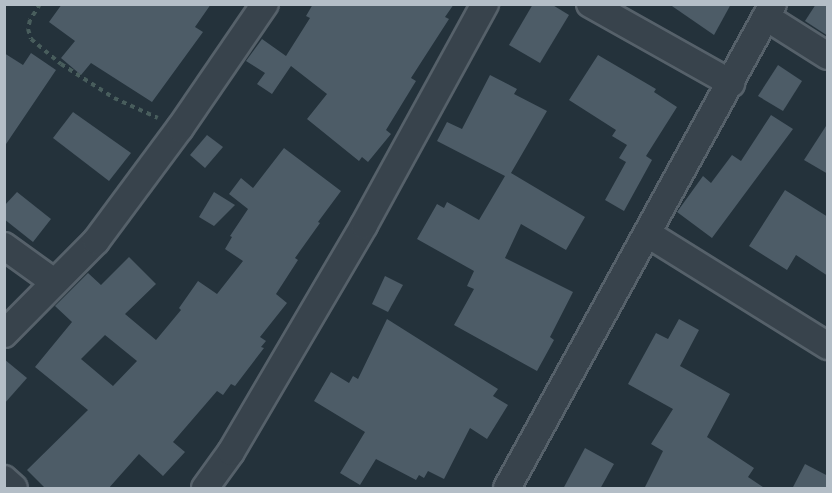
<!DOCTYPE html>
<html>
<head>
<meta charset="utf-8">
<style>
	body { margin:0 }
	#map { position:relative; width:832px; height:493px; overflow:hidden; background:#24323b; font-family:Figtree,sans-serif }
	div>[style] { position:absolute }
	.building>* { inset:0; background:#4d5c67 }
	.path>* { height:4px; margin-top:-2px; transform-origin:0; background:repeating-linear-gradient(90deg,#485d5c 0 4.5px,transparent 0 9px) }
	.roads { filter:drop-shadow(2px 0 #56616a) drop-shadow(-2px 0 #56616a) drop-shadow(0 2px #56616a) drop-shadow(0 -2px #56616a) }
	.minor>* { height:26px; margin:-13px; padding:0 13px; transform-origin:13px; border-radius:13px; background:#38434c }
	span { translate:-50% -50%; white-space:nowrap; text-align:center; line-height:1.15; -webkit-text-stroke:6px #1d2831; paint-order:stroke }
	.frame { position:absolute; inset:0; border:6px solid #b4bec7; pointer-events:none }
</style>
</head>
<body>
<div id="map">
	<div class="building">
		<i style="clip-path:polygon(62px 4px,211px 4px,195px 27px,203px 32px,152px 102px,91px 63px,81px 75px,61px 58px,75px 41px,49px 22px)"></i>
		<i style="clip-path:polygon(313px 4px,454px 4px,445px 17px,449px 19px,411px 78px,416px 81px,386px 130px,391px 134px,368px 162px,362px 157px,359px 161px,307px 119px,327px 94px,291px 66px,272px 94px,257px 84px,265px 73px,246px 61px,262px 39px,286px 56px,310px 18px,306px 16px)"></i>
		<i style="clip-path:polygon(533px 4px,551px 4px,569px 15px,540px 63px,509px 45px)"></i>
		<i style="clip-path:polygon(669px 4px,731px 4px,714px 35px)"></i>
		<i style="clip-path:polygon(816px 4px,828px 4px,828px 36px,805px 21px)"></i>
		<i style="clip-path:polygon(4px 53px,23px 65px,31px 53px,56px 70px,4px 147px)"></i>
		<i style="clip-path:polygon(598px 55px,656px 89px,654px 92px,677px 107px,646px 156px,652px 160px,624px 211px,605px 200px,626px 162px,619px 158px,627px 145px,612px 136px,616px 130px,569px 100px)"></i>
		<i style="clip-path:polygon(778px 65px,802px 81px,783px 111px,758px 96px)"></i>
		<i style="clip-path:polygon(490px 75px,517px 89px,514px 94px,547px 111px,511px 173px,585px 217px,566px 250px,521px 224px,505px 258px,573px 292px,550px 337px,554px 340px,537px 371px,454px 325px,474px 289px,467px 286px,474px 271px,417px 239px,437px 204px,444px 208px,447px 202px,479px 220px,505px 176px,437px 141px,447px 122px,462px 129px)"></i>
		<i style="clip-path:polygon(73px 112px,131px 153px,109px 181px,53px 138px)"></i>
		<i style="clip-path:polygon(771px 115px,793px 129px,712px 238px,677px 212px,703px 176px,711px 183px,732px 155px,741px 161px)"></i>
		<i style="clip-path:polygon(828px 123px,828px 174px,804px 160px)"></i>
		<i style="clip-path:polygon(207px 135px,223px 147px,205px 168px,190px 155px)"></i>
		<i style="clip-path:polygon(evenodd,284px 148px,341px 191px,318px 222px,320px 223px,295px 258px,298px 260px,276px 294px,287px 303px,260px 337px,266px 341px,261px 347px,264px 348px,235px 386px,231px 384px,223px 395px,217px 391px,173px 442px,185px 452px,163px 476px,139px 454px,108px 489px,46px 489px,27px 470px,88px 410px,35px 367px,72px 322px,55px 306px,88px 273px,101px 285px,129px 257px,156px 284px,125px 314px,156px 340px,181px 310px,179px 308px,198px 281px,217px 294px,243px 261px,225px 249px,232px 237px,230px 236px,248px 209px,229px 194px,241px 178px,253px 188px,284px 148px,105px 335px,137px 361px,113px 386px,81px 359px,105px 335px)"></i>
		<i style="clip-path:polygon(785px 190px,828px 217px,828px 276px,796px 255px,787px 270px,749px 246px)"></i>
		<i style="clip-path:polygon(17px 192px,51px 219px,33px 242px,4px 219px,4px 206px)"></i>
		<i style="clip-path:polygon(214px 192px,235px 205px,214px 226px,199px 217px)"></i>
		<i style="clip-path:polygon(385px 276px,403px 285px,388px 312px,372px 304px)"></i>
		<i style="clip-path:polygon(387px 319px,498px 389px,493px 396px,508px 405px,487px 439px,470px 428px,444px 479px,428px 471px,424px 478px,419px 475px,416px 480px,376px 459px,360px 485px,340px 473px,365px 432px,314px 401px,331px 372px,349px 383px,353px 376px,358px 379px)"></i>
		<i style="clip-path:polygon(679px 319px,699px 330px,680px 366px,730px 394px,707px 437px,754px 468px,748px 477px,766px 489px,644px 489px,663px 451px,651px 444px,673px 409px,628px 384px,656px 333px,668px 339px)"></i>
		<i style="clip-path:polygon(4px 359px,27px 378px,4px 404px)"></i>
		<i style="clip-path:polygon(585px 448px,614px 464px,600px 489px,563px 489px)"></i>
		<i style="clip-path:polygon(805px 464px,828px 476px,828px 489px,792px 489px)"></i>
	</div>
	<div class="path">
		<i style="left:40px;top:4px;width:19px;rotate:122deg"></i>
		<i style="left:30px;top:20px;width:9px;rotate:103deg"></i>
		<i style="left:28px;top:29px;width:10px;rotate:73deg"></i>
		<i style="left:31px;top:39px;width:39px;rotate:40deg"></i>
		<i style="left:61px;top:64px;width:63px;rotate:32.7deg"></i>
		<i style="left:114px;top:98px;width:48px;rotate:24.4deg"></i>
	</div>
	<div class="roads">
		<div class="minor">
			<i style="left:590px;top:4px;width:162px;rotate:29.3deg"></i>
			<i style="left:766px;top:17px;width:73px;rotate:32.2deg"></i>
			<i style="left:648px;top:234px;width:212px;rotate:31.9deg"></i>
			<i style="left:4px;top:246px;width:62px;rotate:35.8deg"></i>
			<i style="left:4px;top:334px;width:131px;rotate:-45.3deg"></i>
			<i style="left:96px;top:241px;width:141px;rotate:-53.4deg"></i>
			<i style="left:180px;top:128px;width:150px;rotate:-55.6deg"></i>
			<i style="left:4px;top:479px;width:13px;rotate:42deg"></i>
			<i style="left:205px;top:488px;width:44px;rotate:-54.2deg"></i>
			<i style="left:231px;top:452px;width:263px;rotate:-59.6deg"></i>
			<i style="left:364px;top:225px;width:252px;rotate:-61.3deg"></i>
			<i style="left:507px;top:488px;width:552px;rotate:-61.21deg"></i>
		</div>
	</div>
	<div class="frame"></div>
</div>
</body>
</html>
